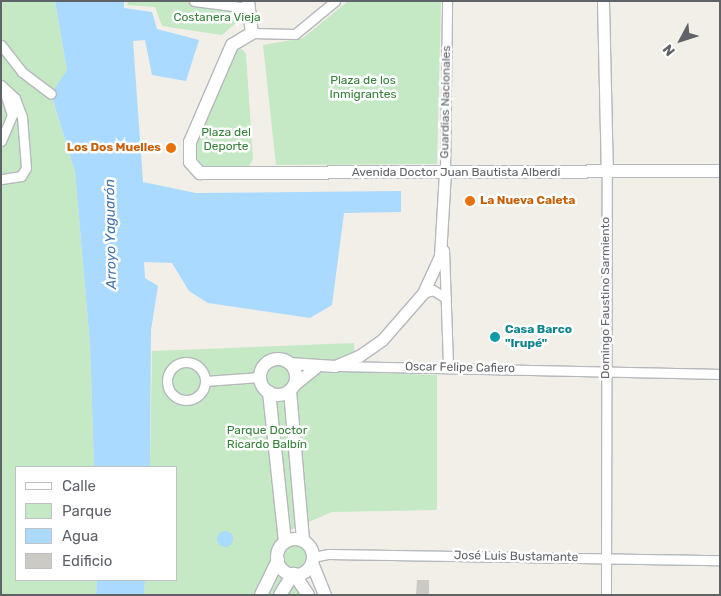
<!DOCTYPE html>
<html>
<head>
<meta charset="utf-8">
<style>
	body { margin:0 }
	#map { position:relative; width:721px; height:596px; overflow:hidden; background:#f1efe8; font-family:Rubik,sans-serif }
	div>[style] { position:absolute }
	.green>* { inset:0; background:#c5e8c5 }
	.water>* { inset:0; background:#aadaff }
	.round { border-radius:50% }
	.building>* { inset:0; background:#cccac5 }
	.roads { filter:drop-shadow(1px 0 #b5b8bc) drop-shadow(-1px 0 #b5b8bc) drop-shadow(0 1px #b5b8bc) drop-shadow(0 -1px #b5b8bc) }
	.minor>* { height:9px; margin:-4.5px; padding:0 4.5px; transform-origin:4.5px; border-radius:4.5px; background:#fff }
	.minor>.ring { margin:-4.5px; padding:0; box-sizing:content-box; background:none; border:9px solid #fff; border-radius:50% }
	.tertiary>* { height:11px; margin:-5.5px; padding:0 5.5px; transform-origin:5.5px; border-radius:5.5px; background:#fff }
	.secondary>* { height:12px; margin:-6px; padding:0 6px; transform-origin:6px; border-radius:6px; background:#fff }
	.secondary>.ring { margin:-6px; padding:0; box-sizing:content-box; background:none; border:12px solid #fff; border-radius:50% }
	.dots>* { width:14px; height:14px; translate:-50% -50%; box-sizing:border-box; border:2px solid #fff; border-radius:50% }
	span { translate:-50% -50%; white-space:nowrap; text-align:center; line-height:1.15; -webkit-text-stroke:5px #fff; paint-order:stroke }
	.park-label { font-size:12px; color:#348238 }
	.street-label { font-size:12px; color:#5f6368 }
	.food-label { font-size:12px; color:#c56008; font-weight:700 }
	.right { translate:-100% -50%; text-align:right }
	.left { translate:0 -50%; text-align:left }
	.culture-label { font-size:12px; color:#0d838f; font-weight:700 }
	.water-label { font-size:14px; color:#4174aa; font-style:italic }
	.frame { position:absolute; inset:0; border:2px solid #5f6368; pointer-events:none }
	.legend { position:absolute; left:15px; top:466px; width:162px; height:115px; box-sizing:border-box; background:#fff; border:1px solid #bfc1c3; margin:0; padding:6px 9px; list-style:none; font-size:15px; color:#5f6368 }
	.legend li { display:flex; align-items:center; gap:10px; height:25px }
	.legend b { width:25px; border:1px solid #bfc1c3 }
	.north { position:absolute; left:656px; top:15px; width:50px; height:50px; -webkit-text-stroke:4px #fff; paint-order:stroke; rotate:230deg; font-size:14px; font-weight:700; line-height:20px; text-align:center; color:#5f6368 }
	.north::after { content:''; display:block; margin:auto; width:18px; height:22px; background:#5f6368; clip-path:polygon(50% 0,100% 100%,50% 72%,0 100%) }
</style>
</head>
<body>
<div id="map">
	<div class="green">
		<i style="clip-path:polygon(1px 1px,55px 1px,67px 70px,51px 95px,75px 172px,90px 344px,94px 467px,16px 467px,16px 580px,97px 580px,96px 595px,1px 595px)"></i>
		<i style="clip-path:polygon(128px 1px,245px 1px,246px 14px,222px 35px,162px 26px,155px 7px,127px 5px)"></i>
		<i style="clip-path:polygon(441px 1px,437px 164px,276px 165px,263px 45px,303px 38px,347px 2px)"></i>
		<i style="clip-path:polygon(242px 49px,246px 54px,253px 159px,249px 166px,203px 166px,194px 154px,195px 144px,235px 50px)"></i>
		<i style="clip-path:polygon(354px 343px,356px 372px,437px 375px,437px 510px,332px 512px,278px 535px,283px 549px,297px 543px,307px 551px,306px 564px,295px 569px,302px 595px,144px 595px,145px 580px,176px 580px,176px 467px,150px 467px,152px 351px)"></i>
	</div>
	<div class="water">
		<i style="clip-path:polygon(55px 1px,124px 1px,124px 8px,152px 12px,157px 29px,199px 40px,186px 81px,152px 75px,145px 40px,133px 41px,143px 182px,196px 193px,401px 191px,401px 212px,344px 213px,332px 305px,310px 318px,208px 303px,189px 291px,172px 263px,144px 262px,145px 278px,158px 286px,151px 330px,150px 467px,94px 467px,90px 344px,75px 172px,51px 94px,67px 70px)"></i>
		<i class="round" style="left:217px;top:531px;width:16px;height:16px"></i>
		<i style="clip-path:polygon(97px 580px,145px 580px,144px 595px,96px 595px)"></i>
	</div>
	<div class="building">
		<i style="clip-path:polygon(417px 580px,429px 580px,429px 595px,416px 595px)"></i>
	</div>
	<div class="roads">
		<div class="minor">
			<i style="left:194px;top:1px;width:55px;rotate:7.3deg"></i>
			<i style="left:252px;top:33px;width:43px;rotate:1.3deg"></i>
			<i style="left:295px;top:34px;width:52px;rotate:-39.5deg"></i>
			<i style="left:1px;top:45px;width:34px;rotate:52deg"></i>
			<i style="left:22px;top:72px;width:36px;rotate:37deg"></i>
			<i style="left:1px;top:85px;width:19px;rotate:43deg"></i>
			<i style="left:15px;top:98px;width:20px;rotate:70deg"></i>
			<i style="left:22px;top:117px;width:51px;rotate:85.5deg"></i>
			<i style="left:26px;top:168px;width:9px;rotate:122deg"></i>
			<i style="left:21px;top:176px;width:20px;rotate:171deg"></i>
			<i style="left:1px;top:141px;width:28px;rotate:-67deg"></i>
			<i style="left:12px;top:115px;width:26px;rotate:-108deg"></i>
			<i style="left:445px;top:173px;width:172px;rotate:-89.3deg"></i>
			<i style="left:444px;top:250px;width:117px;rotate:88deg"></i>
			<i style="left:423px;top:293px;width:10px;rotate:-17deg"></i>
			<i style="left:433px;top:290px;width:15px;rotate:32deg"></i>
			<i class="ring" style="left:167px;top:362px;width:29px;height:29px"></i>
			<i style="left:338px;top:366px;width:382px;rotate:1.2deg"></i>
			<i style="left:205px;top:381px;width:55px;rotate:-4.2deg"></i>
			<i style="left:313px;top:557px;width:16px;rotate:-11deg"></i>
			<i style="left:329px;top:554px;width:391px;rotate:0.9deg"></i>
			<i style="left:606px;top:595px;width:423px;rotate:-89.9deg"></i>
		</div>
		<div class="tertiary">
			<i style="left:603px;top:1px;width:171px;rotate:88.7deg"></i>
			<i style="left:289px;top:363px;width:46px;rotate:3.7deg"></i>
			<i style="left:335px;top:366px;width:26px;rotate:-23deg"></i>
			<i style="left:359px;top:356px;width:28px;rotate:-35deg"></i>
			<i style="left:382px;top:340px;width:62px;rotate:-48.9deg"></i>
			<i style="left:423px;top:293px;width:41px;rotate:-65.3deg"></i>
			<i style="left:440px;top:256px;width:83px;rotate:-86.6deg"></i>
			<i style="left:295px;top:384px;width:26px;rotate:-39deg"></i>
		</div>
		<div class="secondary">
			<i style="left:248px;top:1px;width:32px;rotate:83deg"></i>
			<i style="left:252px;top:33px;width:23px;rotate:149deg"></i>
			<i style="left:232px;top:45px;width:106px;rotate:113.4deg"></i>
			<i style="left:190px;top:142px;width:20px;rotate:90deg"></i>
			<i style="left:190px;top:162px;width:15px;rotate:48deg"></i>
			<i style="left:200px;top:173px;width:520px;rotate:-0.22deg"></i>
			<i class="ring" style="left:260px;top:359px;width:24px;height:24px"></i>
			<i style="left:290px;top:391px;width:150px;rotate:85deg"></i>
			<i style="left:269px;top:392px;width:151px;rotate:83.9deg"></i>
			<i class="ring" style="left:277px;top:539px;width:24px;height:24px"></i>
			<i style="left:312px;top:563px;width:35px;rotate:68deg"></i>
			<i style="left:294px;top:574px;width:25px;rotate:56deg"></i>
			<i style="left:261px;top:595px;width:39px;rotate:-64deg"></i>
			<i style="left:280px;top:595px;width:25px;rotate:-58deg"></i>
		</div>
	</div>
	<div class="dots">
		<i style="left:171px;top:148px;background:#e8710a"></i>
		<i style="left:470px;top:201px;background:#e8710a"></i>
		<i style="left:495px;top:337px;background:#0f9aa8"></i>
	</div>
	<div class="park-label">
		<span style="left:217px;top:18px">Costanera Vieja</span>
		<span style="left:363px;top:88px">Plaza de los<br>Inmigrantes</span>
		<span style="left:226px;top:140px">Plaza del<br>Deporte</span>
		<span style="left:267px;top:438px">Parque Doctor<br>Ricardo Balbín</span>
	</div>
	<div class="street-label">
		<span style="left:446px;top:102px;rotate:-89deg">Guardias Nacionales</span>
		<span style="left:456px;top:173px">Avenida Doctor Juan Bautista Alberdi</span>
		<span style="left:606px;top:298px;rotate:-90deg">Domingo Faustino Sarmiento</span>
		<span style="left:460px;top:368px;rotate:1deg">Oscar Felipe Cafiero</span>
		<span style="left:516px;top:557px;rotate:1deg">José Luis Bustamante</span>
	</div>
	<div class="food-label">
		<span class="right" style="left:161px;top:148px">Los Dos Muelles</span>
		<span class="left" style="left:480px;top:201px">La Nueva Caleta</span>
	</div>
	<div class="culture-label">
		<span class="left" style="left:505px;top:337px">Casa Barco<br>"Irupé"</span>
	</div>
	<div class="water-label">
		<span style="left:111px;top:234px;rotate:-91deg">Arroyo Yaguarón</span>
	</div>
	<div class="frame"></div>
	<ul class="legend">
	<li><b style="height:6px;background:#fff"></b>Calle</li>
	<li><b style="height:14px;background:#c5e8c5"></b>Parque</li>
	<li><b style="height:14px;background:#aadaff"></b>Agua</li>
	<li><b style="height:14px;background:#cccac5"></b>Edificio</li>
	</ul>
	<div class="north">N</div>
</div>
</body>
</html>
